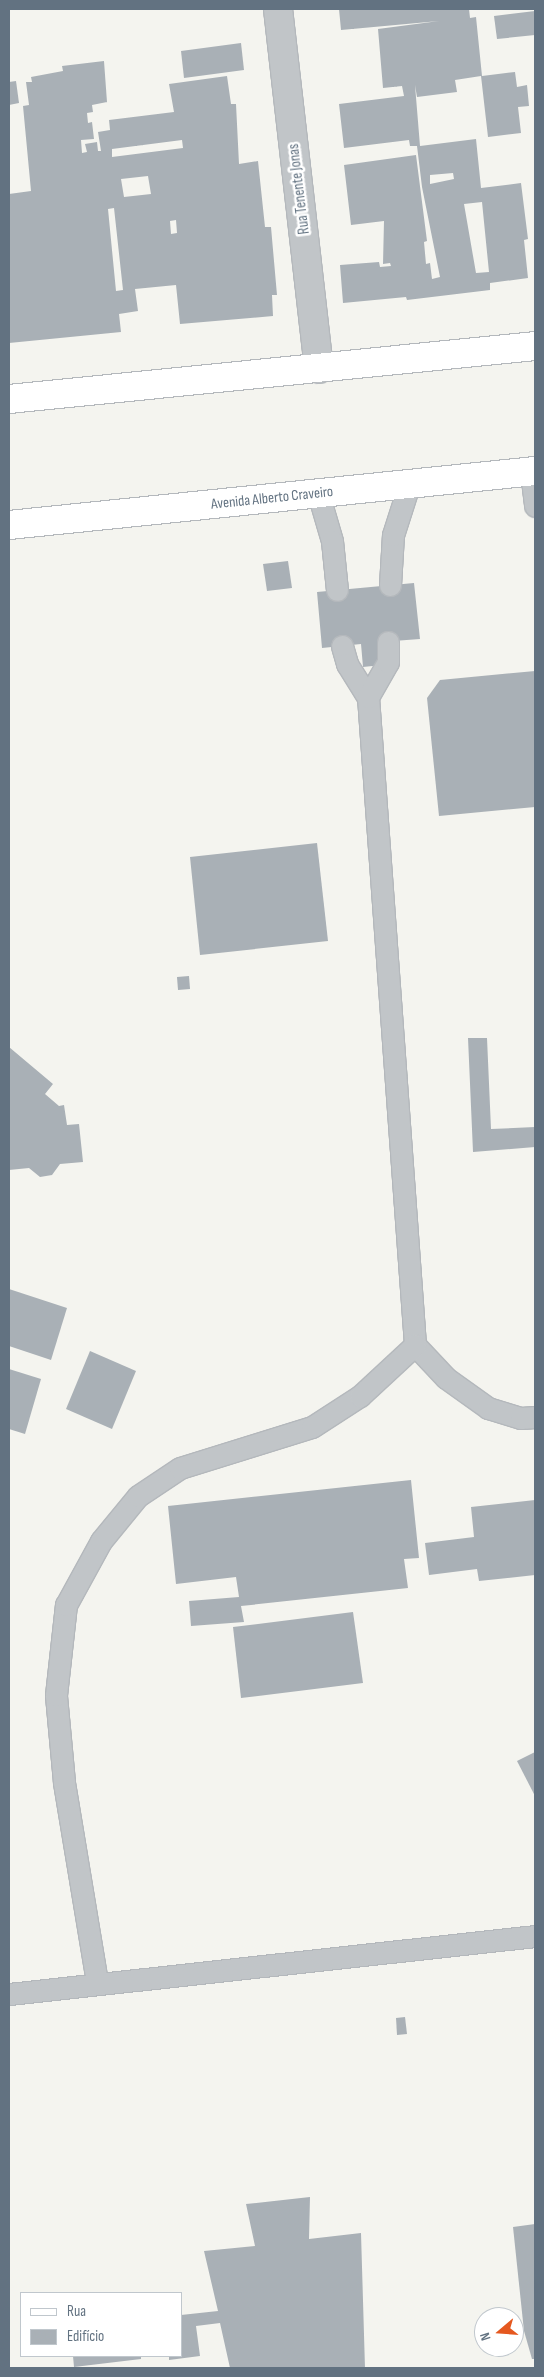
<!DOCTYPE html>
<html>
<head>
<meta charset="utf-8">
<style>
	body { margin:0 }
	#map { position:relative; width:544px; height:2377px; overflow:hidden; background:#f4f4ef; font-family:"Sofia Sans Condensed",sans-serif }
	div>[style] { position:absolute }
	.building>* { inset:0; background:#a9b0b6 }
	.roads { filter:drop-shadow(1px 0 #b4b8bc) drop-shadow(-1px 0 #b4b8bc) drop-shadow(0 1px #b4b8bc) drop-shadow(0 -1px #b4b8bc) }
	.service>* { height:21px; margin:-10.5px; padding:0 10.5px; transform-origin:10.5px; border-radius:10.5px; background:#c1c5c8 }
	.minor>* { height:28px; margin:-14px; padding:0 14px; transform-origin:14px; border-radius:14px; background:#c1c5c8 }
	.primary>* { height:28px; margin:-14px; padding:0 14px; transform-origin:14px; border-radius:14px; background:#fff }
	span { translate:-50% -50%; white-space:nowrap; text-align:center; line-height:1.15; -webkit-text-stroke:5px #fff; paint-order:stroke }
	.street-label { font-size:15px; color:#627281 }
	.frame { position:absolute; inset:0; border:10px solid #627281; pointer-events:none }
	.legend { position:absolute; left:20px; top:2292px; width:162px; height:65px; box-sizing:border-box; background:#fff; border:1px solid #c0c7cd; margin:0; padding:6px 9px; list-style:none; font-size:15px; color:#627281 }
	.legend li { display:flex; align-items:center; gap:10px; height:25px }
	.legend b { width:25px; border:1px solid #c0c7cd }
	.north { position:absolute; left:474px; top:2307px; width:50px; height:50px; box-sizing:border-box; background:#fff; border:1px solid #c0c7cd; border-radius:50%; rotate:252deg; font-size:14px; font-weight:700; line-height:20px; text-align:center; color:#627281 }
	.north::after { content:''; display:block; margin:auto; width:18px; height:22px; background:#e5581f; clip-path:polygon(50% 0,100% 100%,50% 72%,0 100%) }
</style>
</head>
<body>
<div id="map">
	<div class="building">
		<i style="clip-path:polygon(evenodd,339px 9px,469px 9px,470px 18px,476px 17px,482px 76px,515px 72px,517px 87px,527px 85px,529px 106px,518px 107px,521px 133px,488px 137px,481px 76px,455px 80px,457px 92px,417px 97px,415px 85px,420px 146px,476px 139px,481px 188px,521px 183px,528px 239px,524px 240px,528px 278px,490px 283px,490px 290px,407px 300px,406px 297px,343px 303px,340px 265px,379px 262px,380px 267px,391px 266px,390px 263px,383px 264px,384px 221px,351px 225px,344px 165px,416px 155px,427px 241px,424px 242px,426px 264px,430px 263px,432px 279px,440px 277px,422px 187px,417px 146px,410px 146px,409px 140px,344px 148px,339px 104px,404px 96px,402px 86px,383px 88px,378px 29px,439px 21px,341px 30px,339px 9px,453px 173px,454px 179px,430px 184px,430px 175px,453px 173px,339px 9px,482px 202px,489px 272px,476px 273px,464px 204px,482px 202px)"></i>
		<i style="clip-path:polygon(535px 11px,535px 35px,497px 39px,494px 16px)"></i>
		<i style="clip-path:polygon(241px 43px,244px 70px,184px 78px,181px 51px)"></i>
		<i style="clip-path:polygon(evenodd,104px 61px,107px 102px,92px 105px,93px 112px,87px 113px,88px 123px,92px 122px,94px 139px,81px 140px,82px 153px,87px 152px,85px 144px,97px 142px,98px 151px,101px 151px,98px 132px,110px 130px,109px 120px,174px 112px,169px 84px,227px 76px,231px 104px,236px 104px,239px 164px,258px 161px,265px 227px,271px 227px,277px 295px,272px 295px,273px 316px,180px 324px,176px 285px,135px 289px,138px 311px,119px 314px,121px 332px,9px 343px,9px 194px,31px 191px,23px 106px,29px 105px,26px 82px,32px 82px,31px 77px,63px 71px,62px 66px,104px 61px,182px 140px,183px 148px,112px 157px,112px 149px,182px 140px,104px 61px,148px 176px,151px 194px,124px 197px,121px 179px,148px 176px,104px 61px,114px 208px,123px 290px,116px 291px,108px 209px,114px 208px,104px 61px,176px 220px,177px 233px,171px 234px,170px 221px,176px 220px)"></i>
		<i style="clip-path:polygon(16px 81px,19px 103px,9px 105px,9px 82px)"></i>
		<i style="clip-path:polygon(288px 561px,292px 588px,267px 591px,263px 564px)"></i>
		<i style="clip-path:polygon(414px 583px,420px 639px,380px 642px,382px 665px,363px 667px,361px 644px,322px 648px,317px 592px)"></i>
		<i style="clip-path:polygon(535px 671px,535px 807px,439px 816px,427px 698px,440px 680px)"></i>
		<i style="clip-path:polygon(317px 843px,328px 941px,200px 955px,190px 857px)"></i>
		<i style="clip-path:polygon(189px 976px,190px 989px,178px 990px,177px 977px)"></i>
		<i style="clip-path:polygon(468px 1038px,487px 1038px,491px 1129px,535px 1127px,535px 1147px,473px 1152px)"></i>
		<i style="clip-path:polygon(9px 1047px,53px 1084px,45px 1094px,59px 1106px,64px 1105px,67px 1125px,79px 1124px,83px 1162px,60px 1164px,52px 1175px,40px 1177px,29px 1168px,9px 1170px)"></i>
		<i style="clip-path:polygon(9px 1289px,67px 1308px,51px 1360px,9px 1346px)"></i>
		<i style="clip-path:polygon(90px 1351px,136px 1371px,112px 1429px,66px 1409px)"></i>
		<i style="clip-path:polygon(9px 1369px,41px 1379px,25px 1434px,9px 1429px)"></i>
		<i style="clip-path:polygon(411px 1480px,419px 1558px,404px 1559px,408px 1588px,241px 1606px,244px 1622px,191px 1626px,189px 1601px,239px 1597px,236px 1577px,176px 1584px,168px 1506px)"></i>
		<i style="clip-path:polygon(535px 1500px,535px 1575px,479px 1581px,477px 1569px,429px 1575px,425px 1543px,474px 1537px,471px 1507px)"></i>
		<i style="clip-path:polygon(353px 1612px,363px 1683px,241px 1698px,233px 1627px)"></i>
		<i style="clip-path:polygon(535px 1752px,535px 1796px,517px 1761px)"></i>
		<i style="clip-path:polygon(405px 2017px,407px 2034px,397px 2035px,396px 2018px)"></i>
		<i style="clip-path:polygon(310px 2197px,309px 2239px,361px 2233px,365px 2368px,230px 2368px,220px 2323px,196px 2326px,200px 2356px,169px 2360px,169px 2356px,181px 2356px,181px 2315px,218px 2311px,204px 2251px,255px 2246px,246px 2204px)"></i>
		<i style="clip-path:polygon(535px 2224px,535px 2359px,532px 2359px,524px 2331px,513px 2227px)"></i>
		<i style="clip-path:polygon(73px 2356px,141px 2356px,141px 2359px,74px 2367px)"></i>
	</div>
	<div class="roads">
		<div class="service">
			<i style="left:531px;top:472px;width:34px;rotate:83deg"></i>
			<i style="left:318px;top:493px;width:50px;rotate:73.7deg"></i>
			<i style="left:332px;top:541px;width:49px;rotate:84.2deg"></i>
			<i style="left:390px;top:585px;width:50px;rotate:-86.6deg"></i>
			<i style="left:393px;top:535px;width:52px;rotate:-72.3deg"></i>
			<i style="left:342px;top:646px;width:19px;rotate:74deg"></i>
			<i style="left:347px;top:664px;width:39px;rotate:58deg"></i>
			<i style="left:368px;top:697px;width:650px;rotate:85.85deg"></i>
			<i style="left:415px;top:1345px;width:45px;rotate:46.8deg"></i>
			<i style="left:446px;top:1378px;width:52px;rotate:35.5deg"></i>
			<i style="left:488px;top:1408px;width:34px;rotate:17deg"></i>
			<i style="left:521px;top:1418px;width:14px;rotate:-4deg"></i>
			<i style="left:368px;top:697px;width:40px;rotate:-60.3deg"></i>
			<i style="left:388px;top:662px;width:20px;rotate:-90deg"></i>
			<i style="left:97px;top:1982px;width:203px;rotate:-99.4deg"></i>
			<i style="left:64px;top:1782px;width:87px;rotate:-95.3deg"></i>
			<i style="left:56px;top:1695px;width:91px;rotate:-83.7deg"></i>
			<i style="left:66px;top:1605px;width:73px;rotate:-61.3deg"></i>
			<i style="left:101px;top:1541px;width:58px;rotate:-50.6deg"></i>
			<i style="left:138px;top:1496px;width:50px;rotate:-33.7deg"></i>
			<i style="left:180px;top:1468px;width:138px;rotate:-17.3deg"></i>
			<i style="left:312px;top:1427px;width:57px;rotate:-32.9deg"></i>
			<i style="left:360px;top:1396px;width:75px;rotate:-42.8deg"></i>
			<i style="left:9px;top:1994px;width:529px;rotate:-6.29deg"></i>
		</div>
		<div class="minor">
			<i style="left:278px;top:9px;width:362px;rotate:83.5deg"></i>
		</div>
		<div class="primary">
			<i style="left:9px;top:399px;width:529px;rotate:-5.75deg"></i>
			<i style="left:9px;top:525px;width:529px;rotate:-5.86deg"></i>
		</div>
	</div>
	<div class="street-label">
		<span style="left:299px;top:189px;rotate:-97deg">Rua Tenente Jonas</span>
		<span style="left:272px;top:498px;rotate:-6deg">Avenida Alberto Craveiro</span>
	</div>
	<div class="frame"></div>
	<ul class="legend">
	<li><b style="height:6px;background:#fff"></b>Rua</li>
	<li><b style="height:14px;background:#a9b0b6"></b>Edifício</li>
	</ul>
	<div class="north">N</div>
</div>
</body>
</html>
